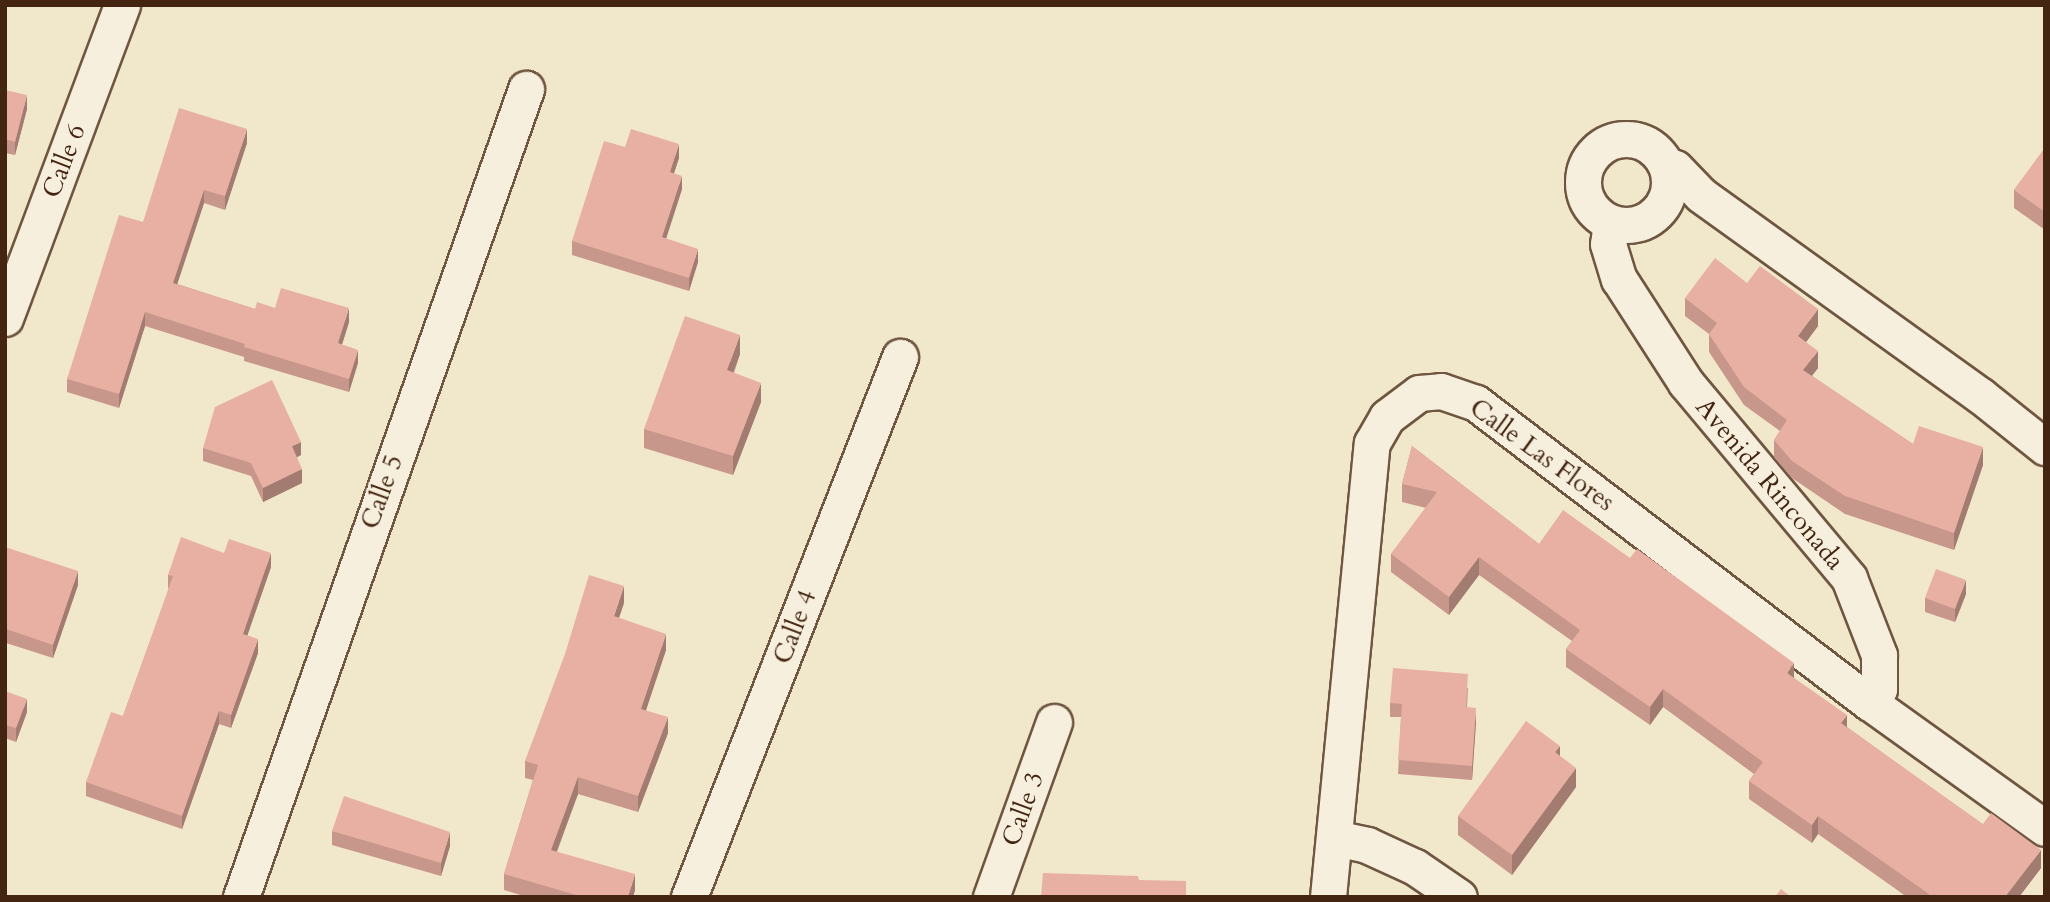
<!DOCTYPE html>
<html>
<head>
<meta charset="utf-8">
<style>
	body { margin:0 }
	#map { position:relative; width:2050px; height:902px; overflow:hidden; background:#f1e7cb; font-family:Cardo,serif }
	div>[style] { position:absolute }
	.roads { filter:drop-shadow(2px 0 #6f5640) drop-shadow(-2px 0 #6f5640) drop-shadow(0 2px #6f5640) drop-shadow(0 -2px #6f5640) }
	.street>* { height:35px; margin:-17.5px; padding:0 17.5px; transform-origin:17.5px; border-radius:17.5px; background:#f6efdd }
	.street>.ring { margin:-17.5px; padding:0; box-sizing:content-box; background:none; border:35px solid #f6efdd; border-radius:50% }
	.wall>* { inset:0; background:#c8978b }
	.shaded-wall>* { inset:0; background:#a27b71 }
	.building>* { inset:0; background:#e8b0a2 }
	span { translate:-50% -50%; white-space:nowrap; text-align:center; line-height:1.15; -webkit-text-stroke:5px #f6efdd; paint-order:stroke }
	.street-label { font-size:26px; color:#442512 }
	.frame { position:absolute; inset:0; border:7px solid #442512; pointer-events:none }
</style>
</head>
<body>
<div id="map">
	<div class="roads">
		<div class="street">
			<i class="ring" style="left:1583px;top:139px;width:51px;height:51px"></i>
			<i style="left:1666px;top:165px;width:9px;rotate:18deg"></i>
			<i style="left:1675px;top:168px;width:37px;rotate:46deg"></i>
			<i style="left:1701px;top:195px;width:345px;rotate:35.7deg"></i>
			<i style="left:1981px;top:396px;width:82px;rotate:38.6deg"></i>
			<i style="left:1611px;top:223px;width:21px;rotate:98deg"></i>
			<i style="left:1608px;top:244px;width:37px;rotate:73deg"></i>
			<i style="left:1619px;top:279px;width:124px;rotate:57.2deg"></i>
			<i style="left:1686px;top:383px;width:254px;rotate:50.1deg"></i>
			<i style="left:1849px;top:578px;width:83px;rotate:68.7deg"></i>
			<i style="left:1879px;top:655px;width:34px;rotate:90deg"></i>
			<i style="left:1879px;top:689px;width:16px;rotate:128deg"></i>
			<i style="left:5px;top:318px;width:334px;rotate:-69.5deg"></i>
			<i style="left:1335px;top:838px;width:33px;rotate:12deg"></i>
			<i style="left:1367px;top:845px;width:53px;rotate:24.6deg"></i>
			<i style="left:1415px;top:867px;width:53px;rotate:34.3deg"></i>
			<i style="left:241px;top:897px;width:857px;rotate:-70.57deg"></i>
			<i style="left:689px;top:897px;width:580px;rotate:-68.66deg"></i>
			<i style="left:991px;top:897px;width:186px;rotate:-70.2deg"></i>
			<i style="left:1328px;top:897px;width:456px;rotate:-84.5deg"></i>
			<i style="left:1372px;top:443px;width:30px;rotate:-60deg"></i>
			<i style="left:1387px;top:417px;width:40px;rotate:-37deg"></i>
			<i style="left:1419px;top:393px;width:22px;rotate:-5deg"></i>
			<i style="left:1441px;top:391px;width:37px;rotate:19deg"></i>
			<i style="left:1476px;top:403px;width:494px;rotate:37.3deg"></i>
			<i style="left:1869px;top:702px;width:216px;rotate:35.6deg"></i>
		</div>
	</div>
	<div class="wall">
		<i style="clip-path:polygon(5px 90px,27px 109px,15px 155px,5px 153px)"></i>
		<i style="clip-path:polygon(247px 143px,225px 210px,204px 203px,177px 284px,255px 309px,275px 308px,349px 322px,342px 345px,358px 363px,349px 392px,244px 361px,244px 357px,145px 326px,119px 408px,67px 392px,67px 379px,143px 222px)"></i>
		<i style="clip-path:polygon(625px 147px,679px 158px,674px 173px,682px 189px,666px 239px,698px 262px,689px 291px,572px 255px,572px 241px)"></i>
		<i style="clip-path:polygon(2045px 148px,2045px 230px,2014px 208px,2014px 190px)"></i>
		<i style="clip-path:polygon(1747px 283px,1818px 326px,1806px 342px,1818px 368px,1812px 376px,1913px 444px,1983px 465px,1954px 550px,1845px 514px,1792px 478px,1774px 457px,1774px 440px,1780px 431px,1744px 405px,1709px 352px,1709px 334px,1685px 316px,1685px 298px)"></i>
		<i style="clip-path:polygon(740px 354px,734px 373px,761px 402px,733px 475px,644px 448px,644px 429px)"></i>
		<i style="clip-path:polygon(1412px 446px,1539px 544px,1794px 678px,1847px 727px,2041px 868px,2019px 897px,1907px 897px,1818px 834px,1812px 843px,1749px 799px,1749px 781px,1754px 774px,1663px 707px,1650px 725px,1566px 667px,1566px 649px,1572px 641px,1479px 575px,1449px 615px,1391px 572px,1391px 554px,1426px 508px,1402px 502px,1402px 484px)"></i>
		<i style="clip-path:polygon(203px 448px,301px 455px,297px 457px,302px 483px,263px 502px,251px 476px,203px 461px)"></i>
		<i style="clip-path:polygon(5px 547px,78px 585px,53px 658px,6px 643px)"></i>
		<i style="clip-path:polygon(224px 553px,271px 567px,247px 636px,258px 653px,231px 728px,219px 724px,182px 829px,86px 796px,86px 782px,123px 716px,169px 589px,168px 588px,168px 575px)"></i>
		<i style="clip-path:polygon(1966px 594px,1955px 622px,1925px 612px,1925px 598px)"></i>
		<i style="clip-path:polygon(624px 603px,619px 618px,666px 650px,646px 710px,668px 733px,638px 812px,578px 794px,557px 852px,635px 890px,633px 897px,527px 897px,504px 890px,504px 874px,533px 780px,525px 778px,525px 761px)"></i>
		<i style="clip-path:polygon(1468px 688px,1467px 708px,1476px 722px,1472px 780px,1398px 774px,1401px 717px,1390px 717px,1390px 703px)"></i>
		<i style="clip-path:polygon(5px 691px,27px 712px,16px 742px,5px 738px)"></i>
		<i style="clip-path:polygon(1560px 756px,1576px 787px,1512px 875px,1458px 835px,1458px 816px)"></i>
		<i style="clip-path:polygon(332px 831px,450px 846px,441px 876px,332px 845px)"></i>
	</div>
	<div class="shaded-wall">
		<i style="clip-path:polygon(27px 95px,27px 109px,15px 155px,15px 142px)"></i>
		<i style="clip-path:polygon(247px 129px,247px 143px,225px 210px,225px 196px)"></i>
		<i style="clip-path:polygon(679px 144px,679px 158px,670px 185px,670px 172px)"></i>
		<i style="clip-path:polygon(682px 176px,682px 189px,662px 251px,662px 237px)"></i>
		<i style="clip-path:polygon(204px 190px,204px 203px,173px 297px,173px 283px)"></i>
		<i style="clip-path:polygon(698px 249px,698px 262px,689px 291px,689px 278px)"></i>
		<i style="clip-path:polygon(349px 308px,349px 322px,338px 357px,338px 343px)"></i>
		<i style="clip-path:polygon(1818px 309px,1818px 326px,1798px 353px,1798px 336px)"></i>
		<i style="clip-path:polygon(145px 312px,145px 326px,119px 408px,119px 394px)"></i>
		<i style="clip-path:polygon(740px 335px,740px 354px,727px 389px,727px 370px)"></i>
		<i style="clip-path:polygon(358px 350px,358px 363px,349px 392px,349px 379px)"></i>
		<i style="clip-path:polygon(1818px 351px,1818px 368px,1803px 387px,1803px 370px)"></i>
		<i style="clip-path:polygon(761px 383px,761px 402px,733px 475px,733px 456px)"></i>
		<i style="clip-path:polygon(301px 442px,301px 455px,292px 460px,292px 446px)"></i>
		<i style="clip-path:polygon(1983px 447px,1983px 465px,1954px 550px,1954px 533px)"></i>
		<i style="clip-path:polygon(302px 469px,302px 483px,263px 502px,263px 488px)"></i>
		<i style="clip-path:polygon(271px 553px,271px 567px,243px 648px,243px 634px)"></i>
		<i style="clip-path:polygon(1479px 557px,1479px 575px,1449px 615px,1449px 597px)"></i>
		<i style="clip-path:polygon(78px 571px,78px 585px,53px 658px,53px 645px)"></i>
		<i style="clip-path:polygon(1966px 580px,1966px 594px,1955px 622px,1955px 609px)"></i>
		<i style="clip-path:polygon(624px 586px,624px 603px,614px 632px,614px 616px)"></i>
		<i style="clip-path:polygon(666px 634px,666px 650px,641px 725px,641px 709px)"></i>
		<i style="clip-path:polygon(258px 639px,258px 653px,231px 728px,231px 715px)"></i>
		<i style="clip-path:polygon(1794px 663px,1794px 681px,1787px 673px)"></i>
		<i style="clip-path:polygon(1663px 689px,1663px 707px,1650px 725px,1650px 707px)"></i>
		<i style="clip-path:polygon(27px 699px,27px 712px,16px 742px,16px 728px)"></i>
		<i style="clip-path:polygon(1476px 708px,1476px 722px,1472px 780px,1472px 766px)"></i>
		<i style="clip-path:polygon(219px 711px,219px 724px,182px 829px,182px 816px)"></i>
		<i style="clip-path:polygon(1847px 715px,1847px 733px,1841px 723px)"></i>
		<i style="clip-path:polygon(668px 717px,668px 733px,638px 812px,638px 796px)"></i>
		<i style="clip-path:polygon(1560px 746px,1560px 765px,1555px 752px)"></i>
		<i style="clip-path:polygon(1576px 768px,1576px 787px,1512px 875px,1512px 855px)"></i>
		<i style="clip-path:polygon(578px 777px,578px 794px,551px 866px,551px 850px)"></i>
		<i style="clip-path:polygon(1818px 816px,1818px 834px,1812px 843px,1812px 825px)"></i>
		<i style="clip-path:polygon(450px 832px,450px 846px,441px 876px,441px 863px)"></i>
		<i style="clip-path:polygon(2041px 850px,2041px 868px,2019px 897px,2005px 897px)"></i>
		<i style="clip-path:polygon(635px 874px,635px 890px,633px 897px,628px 897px)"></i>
	</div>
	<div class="building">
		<i style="clip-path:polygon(5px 90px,27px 95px,15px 142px,5px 139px)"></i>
		<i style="clip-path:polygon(179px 108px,247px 129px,225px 196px,204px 190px,173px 283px,255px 309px,257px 302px,275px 308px,281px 288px,349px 308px,338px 343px,358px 350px,349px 379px,244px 347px,245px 344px,145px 312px,119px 394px,67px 379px,119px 215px,143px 222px)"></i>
		<i style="clip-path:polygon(631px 129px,679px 144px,670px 172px,682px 176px,662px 237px,698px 249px,689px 278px,572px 241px,604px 141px,625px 147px)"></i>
		<i style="clip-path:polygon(2045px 148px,2045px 212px,2014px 190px)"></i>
		<i style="clip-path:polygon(1715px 258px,1747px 283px,1760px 266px,1818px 309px,1798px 336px,1818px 351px,1803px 370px,1913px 444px,1919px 426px,1983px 447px,1954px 533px,1845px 496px,1792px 461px,1774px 440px,1787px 420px,1744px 387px,1709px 334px,1717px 323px,1685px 298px)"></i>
		<i style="clip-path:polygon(685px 316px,740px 335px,727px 370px,761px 383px,733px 456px,644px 429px)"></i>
		<i style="clip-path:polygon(272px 380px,301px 442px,292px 446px,302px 469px,263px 488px,251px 463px,203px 448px,215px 407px)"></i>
		<i style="clip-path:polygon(1412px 446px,1539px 544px,1563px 510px,1630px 558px,1637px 549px,1794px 663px,1787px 673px,1847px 715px,1841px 723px,1983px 824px,1991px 813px,2041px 850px,2005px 897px,1927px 897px,1929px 894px,1818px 816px,1812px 825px,1749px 781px,1763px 762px,1663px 689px,1650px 707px,1566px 649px,1580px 630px,1479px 557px,1449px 597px,1391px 554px,1437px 492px,1402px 484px)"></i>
		<i style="clip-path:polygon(181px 537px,224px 553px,229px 539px,271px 553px,243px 634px,258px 639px,231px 715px,219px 711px,182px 816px,86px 782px,111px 712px,123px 716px,173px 576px,168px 575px)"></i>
		<i style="clip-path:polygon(5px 547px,78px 571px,53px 645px,6px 629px,5px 633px)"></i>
		<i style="clip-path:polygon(1936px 569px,1966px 580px,1955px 609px,1925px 598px)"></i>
		<i style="clip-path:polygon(589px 575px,624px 586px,614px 616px,666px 634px,641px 709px,668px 717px,638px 796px,578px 777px,551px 850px,635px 874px,628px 897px,583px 897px,504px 874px,538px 765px,525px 761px,565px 654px)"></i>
		<i style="clip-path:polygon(1393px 668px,1468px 674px,1466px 707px,1476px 708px,1472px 766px,1398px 760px,1402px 704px,1390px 703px)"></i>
		<i style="clip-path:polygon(5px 691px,27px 699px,16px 728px,5px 725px)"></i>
		<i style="clip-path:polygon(1526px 721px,1560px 746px,1555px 752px,1576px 768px,1512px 855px,1458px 816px)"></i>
		<i style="clip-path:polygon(344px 796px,450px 832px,441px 863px,332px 831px)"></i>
		<i style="clip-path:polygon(1043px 873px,1138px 876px,1139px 880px,1186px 881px,1186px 897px,1041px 897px)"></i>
		<i style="clip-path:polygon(1781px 889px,1791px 897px,1775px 897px)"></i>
	</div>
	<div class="street-label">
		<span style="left:64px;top:161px;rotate:-69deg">Calle 6</span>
		<span style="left:1542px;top:455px;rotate:36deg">Calle Las Flores</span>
		<span style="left:1770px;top:484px;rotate:50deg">Avenida Rinconada</span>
		<span style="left:382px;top:492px;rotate:-70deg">Calle 5</span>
		<span style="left:795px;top:627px;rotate:-69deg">Calle 4</span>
		<span style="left:1023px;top:809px;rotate:-70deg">Calle 3</span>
	</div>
	<div class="frame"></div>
</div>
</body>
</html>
